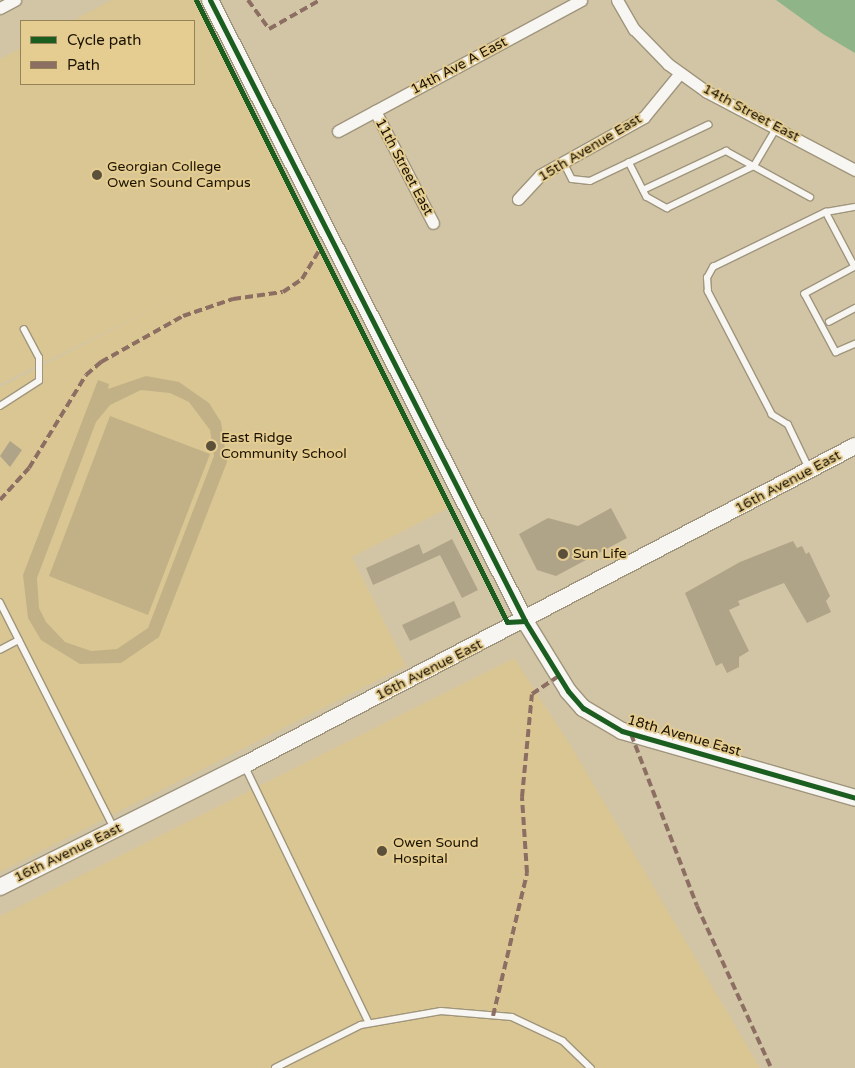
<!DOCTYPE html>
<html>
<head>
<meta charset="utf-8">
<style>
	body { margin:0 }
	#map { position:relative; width:855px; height:1068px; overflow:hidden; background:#d2c5a5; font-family:"Varela Round",sans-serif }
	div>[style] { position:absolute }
	.built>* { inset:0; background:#dac692 }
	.green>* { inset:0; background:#c2b187 }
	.water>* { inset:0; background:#8fb488 }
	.building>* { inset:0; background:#afa488 }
	.roads { filter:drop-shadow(1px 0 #9f957c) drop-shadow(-1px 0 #9f957c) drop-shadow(0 1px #9f957c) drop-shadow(0 -1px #9f957c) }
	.lane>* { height:5.5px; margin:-2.75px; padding:0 2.75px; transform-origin:2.75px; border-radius:2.75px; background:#f8f6f2 }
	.street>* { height:11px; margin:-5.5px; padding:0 5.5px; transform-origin:5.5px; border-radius:5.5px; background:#f8f6f2 }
	.secondary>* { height:16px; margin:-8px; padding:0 8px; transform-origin:8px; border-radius:8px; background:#f8f6f2 }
	.quiet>* { height:4px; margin-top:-2px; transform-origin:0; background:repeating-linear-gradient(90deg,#8d6e63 0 8px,transparent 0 12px) }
	.cycleway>* { height:5px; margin:-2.5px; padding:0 2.5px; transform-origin:2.5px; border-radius:2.5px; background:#1b5e20 }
	.dots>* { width:14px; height:14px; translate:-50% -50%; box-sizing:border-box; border:2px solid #e5cd92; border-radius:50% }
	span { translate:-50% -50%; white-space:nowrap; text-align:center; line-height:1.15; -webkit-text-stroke:4px #e5cd92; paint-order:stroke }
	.street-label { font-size:14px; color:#1b1300 }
	.poi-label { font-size:14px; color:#1b1300 }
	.left { translate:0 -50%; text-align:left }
	.legend { position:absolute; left:20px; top:20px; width:175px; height:65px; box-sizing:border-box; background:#e5cd92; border:1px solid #948358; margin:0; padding:6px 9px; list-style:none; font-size:15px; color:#1b1300 }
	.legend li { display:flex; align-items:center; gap:10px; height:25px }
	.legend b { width:25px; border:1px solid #948358 }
</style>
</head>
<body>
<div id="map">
	<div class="built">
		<i style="clip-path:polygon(112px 0,196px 0,452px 506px,352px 557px,406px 666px,0 872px,0 387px,186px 292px,0 384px,0 59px,21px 48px,21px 84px,194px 84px,194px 21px,72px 21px)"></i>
		<i style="clip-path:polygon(514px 658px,572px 748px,760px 1068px,0 1068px,0 916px)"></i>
	</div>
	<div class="green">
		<i style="clip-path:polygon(evenodd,146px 376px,179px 382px,209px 403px,221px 422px,227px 462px,159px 637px,121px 663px,80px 664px,41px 640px,28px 618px,23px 575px,98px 380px,109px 384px,108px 389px,146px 376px,141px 390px,170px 393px,189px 402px,210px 430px,214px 456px,148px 628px,117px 649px,91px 651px,65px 642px,46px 622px,39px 608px,37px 578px,96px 422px,110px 405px,141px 390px)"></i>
		<i style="clip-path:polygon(110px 416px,210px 454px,148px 615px,49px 576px)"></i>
	</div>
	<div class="water">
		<i style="clip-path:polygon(776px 0,855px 0,855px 53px,823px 34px)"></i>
	</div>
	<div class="building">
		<i style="clip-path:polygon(10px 441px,22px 450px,10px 467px,0 456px)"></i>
		<i style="clip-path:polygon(611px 508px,627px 538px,556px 576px,537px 570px,519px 534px,548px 518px,578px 526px)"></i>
		<i style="clip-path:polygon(452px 539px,478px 590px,462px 598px,440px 555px,373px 585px,366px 568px,419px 544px,423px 554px)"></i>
		<i style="clip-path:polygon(793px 541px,797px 548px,802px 546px,806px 554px,809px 552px,830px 596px,826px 601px,831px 612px,807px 623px,784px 583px,738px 601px,740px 605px,729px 610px,749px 651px,739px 657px,739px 667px,727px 673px,722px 663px,716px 666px,685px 593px,740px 562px)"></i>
		<i style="clip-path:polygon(454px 601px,461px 617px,410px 641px,402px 625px)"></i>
	</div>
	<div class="roads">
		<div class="lane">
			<i style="left:563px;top:161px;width:20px;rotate:63deg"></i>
			<i style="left:572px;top:179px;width:18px;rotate:6deg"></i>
			<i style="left:590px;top:181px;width:131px;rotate:-25.4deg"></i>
			<i style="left:629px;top:162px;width:39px;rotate:63deg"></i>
			<i style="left:647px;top:197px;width:23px;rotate:29deg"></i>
			<i style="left:667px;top:208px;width:97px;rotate:-25.8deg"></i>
			<i style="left:754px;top:166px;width:45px;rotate:-59.5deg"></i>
			<i style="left:643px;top:190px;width:92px;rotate:-25.2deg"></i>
			<i style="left:726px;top:151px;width:96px;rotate:28.7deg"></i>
			<i style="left:826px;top:212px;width:62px;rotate:62.2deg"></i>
			<i style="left:855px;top:267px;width:57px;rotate:151.6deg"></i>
			<i style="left:805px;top:294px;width:66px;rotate:61.9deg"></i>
			<i style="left:836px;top:352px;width:21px;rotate:-23deg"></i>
			<i style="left:829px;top:322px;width:30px;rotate:-28deg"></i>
			<i style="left:0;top:406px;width:46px;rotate:-32.7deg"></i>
			<i style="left:39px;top:381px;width:23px;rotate:-90deg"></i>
			<i style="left:39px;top:358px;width:32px;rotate:-118deg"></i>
			<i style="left:809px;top:469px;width:49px;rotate:-115.5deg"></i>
			<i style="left:788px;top:425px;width:19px;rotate:-148deg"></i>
			<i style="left:772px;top:415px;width:139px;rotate:-117.5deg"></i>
			<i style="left:708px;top:292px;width:14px;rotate:-94deg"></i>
			<i style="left:707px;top:278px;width:13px;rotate:-61deg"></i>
			<i style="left:713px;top:267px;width:126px;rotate:-26deg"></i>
			<i style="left:826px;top:212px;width:29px;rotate:-10deg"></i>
			<i style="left:0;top:602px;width:253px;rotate:63.2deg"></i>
			<i style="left:0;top:650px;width:21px;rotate:-28deg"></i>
			<i style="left:245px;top:766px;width:284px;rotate:64.2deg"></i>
			<i style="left:275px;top:1068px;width:96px;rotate:-26.6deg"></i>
			<i style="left:361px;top:1025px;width:81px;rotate:-9.9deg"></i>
			<i style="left:441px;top:1011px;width:71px;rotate:4.8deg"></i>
			<i style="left:512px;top:1017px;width:56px;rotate:25.2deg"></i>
			<i style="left:563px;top:1041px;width:39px;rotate:44deg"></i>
		</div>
		<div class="street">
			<i style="left:617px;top:0;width:34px;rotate:60deg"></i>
			<i style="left:634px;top:29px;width:49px;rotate:45.8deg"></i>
			<i style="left:668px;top:64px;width:48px;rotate:35.7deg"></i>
			<i style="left:707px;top:92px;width:167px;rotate:27.8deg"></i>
			<i style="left:0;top:8px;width:17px;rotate:-28deg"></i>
			<i style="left:375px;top:111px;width:126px;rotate:62.6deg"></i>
			<i style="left:338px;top:131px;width:276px;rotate:-28.3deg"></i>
			<i style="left:518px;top:199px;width:33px;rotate:-47deg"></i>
			<i style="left:540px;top:175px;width:119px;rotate:-29.1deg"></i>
			<i style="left:644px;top:117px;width:57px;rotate:-50.7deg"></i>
		</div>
		<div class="secondary">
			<i style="left:210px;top:0;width:696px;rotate:63.1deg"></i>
			<i style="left:525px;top:621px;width:82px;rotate:58.4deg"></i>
			<i style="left:568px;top:691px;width:23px;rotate:49deg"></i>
			<i style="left:583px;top:708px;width:45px;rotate:30.5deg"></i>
			<i style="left:622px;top:731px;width:242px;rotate:16deg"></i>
			<i style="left:0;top:887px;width:273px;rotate:-26.6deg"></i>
			<i style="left:244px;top:765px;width:689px;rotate:-27.57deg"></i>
		</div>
	</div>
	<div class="quiet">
		<i style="left:248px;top:0;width:36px;rotate:54deg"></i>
		<i style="left:269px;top:29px;width:59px;rotate:-29.6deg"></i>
		<i style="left:0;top:500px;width:43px;rotate:-47.8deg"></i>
		<i style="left:29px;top:468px;width:109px;rotate:-58.5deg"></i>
		<i style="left:86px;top:375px;width:20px;rotate:-41deg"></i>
		<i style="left:101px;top:362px;width:94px;rotate:-29.3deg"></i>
		<i style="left:183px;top:316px;width:53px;rotate:-18.8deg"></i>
		<i style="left:233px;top:299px;width:50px;rotate:-8deg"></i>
		<i style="left:283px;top:292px;width:23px;rotate:-34deg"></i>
		<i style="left:302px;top:279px;width:37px;rotate:-59deg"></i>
		<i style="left:631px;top:734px;width:184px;rotate:69deg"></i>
		<i style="left:697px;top:906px;width:178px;rotate:65.4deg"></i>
		<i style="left:493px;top:1016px;width:147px;rotate:-76.6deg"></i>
		<i style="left:527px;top:873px;width:76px;rotate:-93.8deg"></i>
		<i style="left:522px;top:797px;width:103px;rotate:-84.5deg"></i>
		<i style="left:532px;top:694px;width:32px;rotate:-34deg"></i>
	</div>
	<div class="cycleway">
		<i style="left:196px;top:0;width:695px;rotate:63.43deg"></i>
		<i style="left:507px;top:622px;width:18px;rotate:-3deg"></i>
		<i style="left:210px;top:0;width:696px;rotate:63.1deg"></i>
		<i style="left:525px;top:621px;width:82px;rotate:58.4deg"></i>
		<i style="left:568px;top:691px;width:23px;rotate:49deg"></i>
		<i style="left:583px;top:708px;width:45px;rotate:30.5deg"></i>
		<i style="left:622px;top:731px;width:242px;rotate:16deg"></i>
	</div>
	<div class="dots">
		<i style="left:97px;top:175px;background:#5b513a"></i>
		<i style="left:211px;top:446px;background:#5b513a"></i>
		<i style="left:563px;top:554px;background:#5b513a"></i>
		<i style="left:382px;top:851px;background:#5b513a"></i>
	</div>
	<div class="street-label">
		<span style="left:459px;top:66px;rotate:-28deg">14th Ave A East</span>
		<span style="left:751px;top:113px;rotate:28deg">14th Street East</span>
		<span style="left:590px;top:148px;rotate:-31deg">15th Avenue East</span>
		<span style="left:404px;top:167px;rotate:62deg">11th Street East</span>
		<span style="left:788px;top:482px;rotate:-28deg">16th Avenue East</span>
		<span style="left:429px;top:670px;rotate:-27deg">16th Avenue East</span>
		<span style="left:684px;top:736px;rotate:16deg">18th Avenue East</span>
		<span style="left:68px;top:853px;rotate:-26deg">16th Avenue East</span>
	</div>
	<div class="poi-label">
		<span class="left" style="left:107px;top:175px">Georgian College<br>Owen Sound Campus</span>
		<span class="left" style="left:221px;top:446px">East Ridge<br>Community School</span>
		<span class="left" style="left:573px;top:554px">Sun Life</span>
		<span class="left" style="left:393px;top:851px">Owen Sound<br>Hospital</span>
	</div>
	<ul class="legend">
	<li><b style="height:6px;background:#1b5e20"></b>Cycle path</li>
	<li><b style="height:6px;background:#8d6e63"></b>Path</li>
	</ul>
</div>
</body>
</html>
